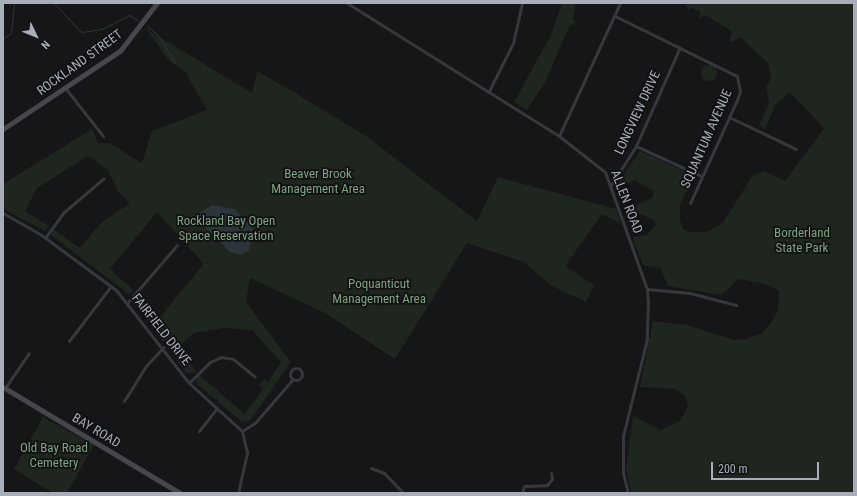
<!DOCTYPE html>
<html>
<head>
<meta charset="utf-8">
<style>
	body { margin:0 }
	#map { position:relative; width:857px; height:496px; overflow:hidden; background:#161618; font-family:"Roboto Condensed",sans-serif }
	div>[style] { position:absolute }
	.green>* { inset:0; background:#1e261f }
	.round { border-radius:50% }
	.water>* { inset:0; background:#2c353c }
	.stream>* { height:1px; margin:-0.5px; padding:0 0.5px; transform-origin:0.5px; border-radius:0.5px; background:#2c353c }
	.street>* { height:3px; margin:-1.5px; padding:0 1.5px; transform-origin:1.5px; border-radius:1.5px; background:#37383d }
	.street>.ring { margin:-1.5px; padding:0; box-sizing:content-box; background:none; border:3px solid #37383d; border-radius:50% }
	.secondary>* { height:4.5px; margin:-2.25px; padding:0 2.25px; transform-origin:2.25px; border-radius:2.25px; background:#45474d }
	span { translate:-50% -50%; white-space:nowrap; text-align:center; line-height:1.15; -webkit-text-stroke:3.5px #111113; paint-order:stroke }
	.street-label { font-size:13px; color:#a8adb8 }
	.park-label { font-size:13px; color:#7fa381 }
	.frame { position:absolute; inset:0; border:4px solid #a8adb8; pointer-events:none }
	.north { position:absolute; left:16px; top:16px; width:40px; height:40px; -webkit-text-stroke:3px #111113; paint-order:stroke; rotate:133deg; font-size:11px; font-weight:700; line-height:16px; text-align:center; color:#a8adb8 }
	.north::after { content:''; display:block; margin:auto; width:14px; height:18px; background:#a8adb8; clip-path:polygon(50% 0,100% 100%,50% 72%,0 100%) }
	.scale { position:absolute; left:711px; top:462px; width:108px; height:18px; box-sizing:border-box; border:2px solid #a8adb8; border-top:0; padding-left:5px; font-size:12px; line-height:14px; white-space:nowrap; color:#a8adb8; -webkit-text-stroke:3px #111113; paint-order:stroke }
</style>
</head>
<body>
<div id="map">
	<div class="green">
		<i style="clip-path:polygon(562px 3px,576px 3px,573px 18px,576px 22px,569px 27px,545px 82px,527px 110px,514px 102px,551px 35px)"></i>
		<i style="clip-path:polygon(684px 3px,854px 3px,854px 493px,631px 493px,626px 467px,633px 416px,661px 430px,681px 420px,688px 406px,685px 395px,675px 389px,640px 387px,653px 321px,687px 325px,734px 340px,746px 339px,762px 333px,770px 324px,778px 311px,779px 291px,766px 284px,738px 279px,722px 295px,668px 286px,660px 268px,643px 265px,634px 242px,633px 237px,647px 235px,656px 225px,654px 220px,628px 209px,652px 198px,654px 192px,635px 180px,620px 187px,617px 184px,640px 151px,695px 176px,680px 204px,680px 220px,683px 229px,688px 232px,706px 232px,722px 224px,753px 175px,765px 171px,785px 181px,824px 128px,790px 92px,776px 104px,765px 129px,759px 126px,769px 103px,766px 87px,771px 78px,768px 63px,741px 38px,729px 42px,732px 31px,705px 15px,700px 19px,700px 12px,692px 8px,689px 10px)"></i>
		<i style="clip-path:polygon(145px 28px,252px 93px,257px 71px,297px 94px,366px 136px,477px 221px,498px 177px,616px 209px,621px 224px,602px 214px,565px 266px,594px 285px,586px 302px,552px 286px,524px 262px,467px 243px,395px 359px,325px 313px,250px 278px,246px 302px,291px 362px,250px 421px,242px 422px,197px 384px,196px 378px,199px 375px,245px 414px,263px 389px,259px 385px,264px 379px,268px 382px,281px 362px,252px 330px,224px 328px,194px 333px,179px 346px,196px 372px,187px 374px,133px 301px,137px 294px,158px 319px,204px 264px,157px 212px,110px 269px,134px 291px,129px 294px,51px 235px,53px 229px,80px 248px,101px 223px,130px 203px,119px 193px,108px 170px,88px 156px,37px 188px,25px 211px,49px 226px,45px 231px,3px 209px,3px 184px,92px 129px,98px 143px,109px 143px,142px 163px,152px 131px,207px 110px,186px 73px,168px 59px)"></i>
		<i class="round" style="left:701px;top:65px;width:16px;height:16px"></i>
		<i style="clip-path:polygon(43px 417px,94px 445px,67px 493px,53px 493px,14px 469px)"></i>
	</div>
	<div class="water">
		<i style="clip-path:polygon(212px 205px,234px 209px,253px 227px,249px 250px,240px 255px,230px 252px,194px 216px)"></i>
	</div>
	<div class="stream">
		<i style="left:54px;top:3px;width:40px;rotate:47deg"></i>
		<i style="left:81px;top:32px;width:21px;rotate:-8deg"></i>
		<i style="left:102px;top:29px;width:30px;rotate:-27deg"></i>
		<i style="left:129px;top:15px;width:13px;rotate:32deg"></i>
		<i style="left:148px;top:27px;width:11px;rotate:38deg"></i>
		<i style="left:157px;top:34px;width:34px;rotate:58deg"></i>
		<i style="left:3px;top:38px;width:9px;rotate:-32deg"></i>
		<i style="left:11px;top:33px;width:30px;rotate:-84deg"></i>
	</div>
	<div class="street">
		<i style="left:347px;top:3px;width:250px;rotate:32.1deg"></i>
		<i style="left:559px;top:136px;width:58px;rotate:38deg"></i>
		<i style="left:605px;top:172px;width:124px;rotate:70.3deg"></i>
		<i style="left:647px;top:289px;width:13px;rotate:86deg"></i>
		<i style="left:648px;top:302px;width:37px;rotate:92deg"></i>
		<i style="left:647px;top:339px;width:100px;rotate:103.9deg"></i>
		<i style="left:623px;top:436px;width:37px;rotate:90deg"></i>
		<i style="left:623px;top:473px;width:21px;rotate:76deg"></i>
		<i style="left:615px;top:16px;width:136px;rotate:26.2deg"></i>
		<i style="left:737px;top:76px;width:15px;rotate:79deg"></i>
		<i style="left:740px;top:91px;width:9px;rotate:108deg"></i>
		<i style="left:737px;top:100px;width:113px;rotate:114.5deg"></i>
		<i style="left:66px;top:89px;width:60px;rotate:51.8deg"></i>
		<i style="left:489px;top:91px;width:54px;rotate:-63.4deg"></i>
		<i style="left:513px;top:43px;width:41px;rotate:-77.3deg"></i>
		<i style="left:729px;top:117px;width:74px;rotate:25.5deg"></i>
		<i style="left:559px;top:136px;width:146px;rotate:-65.4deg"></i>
		<i style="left:636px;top:146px;width:72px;rotate:24.8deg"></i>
		<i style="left:611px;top:185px;width:46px;rotate:-57.3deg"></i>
		<i style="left:636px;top:146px;width:108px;rotate:-66deg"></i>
		<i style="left:3px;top:213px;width:43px;rotate:29.6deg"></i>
		<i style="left:40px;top:234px;width:94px;rotate:36.4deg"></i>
		<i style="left:116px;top:290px;width:118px;rotate:51.9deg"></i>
		<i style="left:189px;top:383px;width:72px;rotate:42.2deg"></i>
		<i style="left:242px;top:431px;width:23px;rotate:77deg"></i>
		<i style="left:247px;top:453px;width:41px;rotate:102.7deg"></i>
		<i style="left:45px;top:238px;width:32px;rotate:-54deg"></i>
		<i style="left:64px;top:212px;width:52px;rotate:-40.4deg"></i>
		<i style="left:647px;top:289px;width:43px;rotate:5.3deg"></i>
		<i style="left:690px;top:293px;width:48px;rotate:14.6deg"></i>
		<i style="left:128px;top:302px;width:75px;rotate:-49.3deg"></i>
		<i style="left:69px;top:341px;width:69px;rotate:-52.6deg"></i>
		<i class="ring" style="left:290px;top:368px;width:9px;height:9px"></i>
		<i style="left:189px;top:383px;width:30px;rotate:-45deg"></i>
		<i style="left:210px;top:362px;width:12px;rotate:-24deg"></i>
		<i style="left:221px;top:357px;width:12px;rotate:9deg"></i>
		<i style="left:233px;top:359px;width:28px;rotate:39deg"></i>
		<i style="left:5px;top:388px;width:42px;rotate:-55.6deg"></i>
		<i style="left:124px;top:401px;width:41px;rotate:-57.8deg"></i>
		<i style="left:146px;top:366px;width:26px;rotate:-47deg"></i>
		<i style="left:199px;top:431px;width:29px;rotate:-52deg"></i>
		<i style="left:242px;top:431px;width:15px;rotate:-32deg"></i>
		<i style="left:255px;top:423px;width:58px;rotate:-49.2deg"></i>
		<i style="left:371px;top:468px;width:14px;rotate:21deg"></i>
		<i style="left:384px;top:473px;width:28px;rotate:46deg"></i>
		<i style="left:522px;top:493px;width:7px;rotate:-74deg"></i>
		<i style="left:524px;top:486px;width:23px;rotate:-2deg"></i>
		<i style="left:547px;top:485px;width:8px;rotate:-50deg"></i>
		<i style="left:552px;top:479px;width:6px;rotate:-99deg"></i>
	</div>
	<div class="secondary">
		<i style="left:3px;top:129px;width:141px;rotate:-33.7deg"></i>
		<i style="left:120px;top:51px;width:61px;rotate:-52.4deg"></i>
		<i style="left:3px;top:387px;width:206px;rotate:30.9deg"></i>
	</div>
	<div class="street-label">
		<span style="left:80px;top:63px;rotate:-36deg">ROCKLAND STREET</span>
		<span style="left:638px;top:113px;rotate:-65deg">LONGVIEW DRIVE</span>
		<span style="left:707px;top:139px;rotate:-66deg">SQUANTUM AVENUE</span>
		<span style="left:626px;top:202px;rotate:69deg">ALLEN ROAD</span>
		<span style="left:161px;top:330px;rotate:52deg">FAIRFIELD DRIVE</span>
		<span style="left:96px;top:431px;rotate:31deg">BAY ROAD</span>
	</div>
	<div class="park-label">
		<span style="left:318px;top:182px">Beaver Brook<br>Management Area</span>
		<span style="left:226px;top:229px">Rockland Bay Open<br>Space Reservation</span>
		<span style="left:802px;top:241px">Borderland<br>State Park</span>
		<span style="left:379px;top:292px">Poquanticut<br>Management Area</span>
		<span style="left:54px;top:456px">Old Bay Road<br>Cemetery</span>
	</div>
	<div class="frame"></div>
	<div class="north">N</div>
	<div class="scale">200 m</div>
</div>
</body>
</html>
